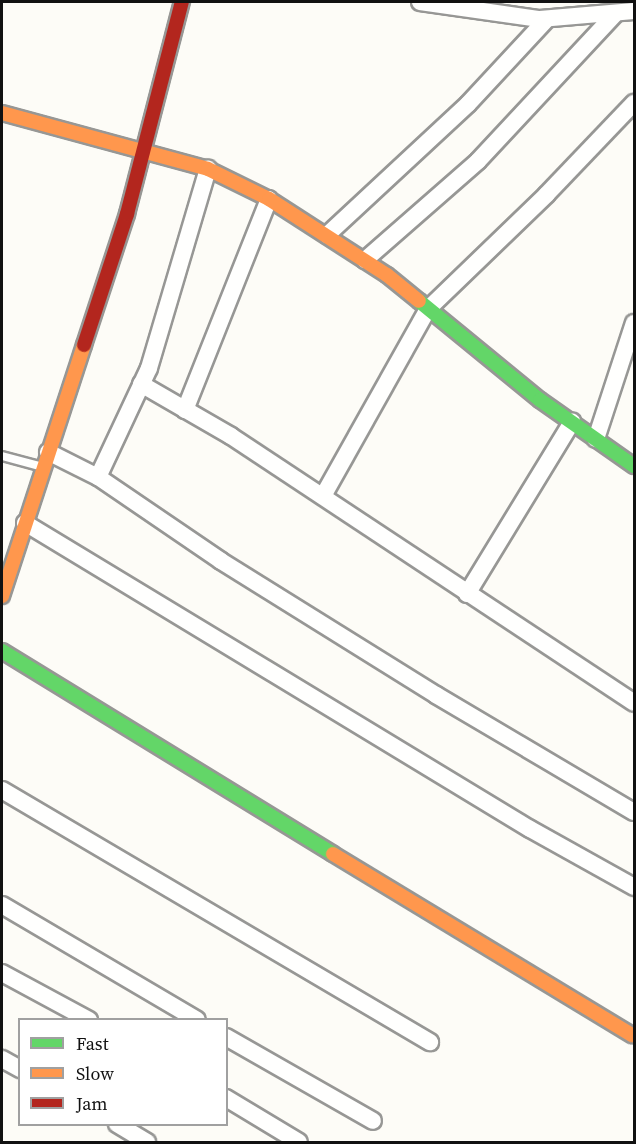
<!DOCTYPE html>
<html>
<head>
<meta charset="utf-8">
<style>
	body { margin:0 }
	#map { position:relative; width:636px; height:1144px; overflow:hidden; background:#fdfcf7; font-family:"Source Serif 4",serif }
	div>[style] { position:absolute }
	.roads { filter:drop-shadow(2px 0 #979795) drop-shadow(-2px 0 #979795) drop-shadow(0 2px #979795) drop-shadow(0 -2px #979795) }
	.lane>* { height:8px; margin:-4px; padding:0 4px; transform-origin:4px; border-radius:4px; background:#fffffe }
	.street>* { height:16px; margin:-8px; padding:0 8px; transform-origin:8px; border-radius:8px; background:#fffffe }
	.fast>* { height:14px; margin:-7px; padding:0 7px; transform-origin:7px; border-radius:7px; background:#63d668 }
	.slow>* { height:14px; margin:-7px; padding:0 7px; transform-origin:7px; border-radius:7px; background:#ff974d }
	.jam>* { height:14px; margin:-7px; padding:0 7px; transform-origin:7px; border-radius:7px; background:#b3261e }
	span { translate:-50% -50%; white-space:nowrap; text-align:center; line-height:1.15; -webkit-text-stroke:6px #fff; paint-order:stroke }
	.frame { position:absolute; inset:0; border:3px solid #111; pointer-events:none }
	.legend { position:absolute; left:18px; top:1018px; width:210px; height:108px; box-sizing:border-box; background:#fff; border:2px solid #a0a0a0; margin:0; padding:8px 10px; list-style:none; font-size:18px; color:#111 }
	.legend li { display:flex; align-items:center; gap:12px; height:30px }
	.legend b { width:30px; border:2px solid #a0a0a0 }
</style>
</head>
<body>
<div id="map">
	<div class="roads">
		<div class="lane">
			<i style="left:2px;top:456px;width:42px;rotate:15deg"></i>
		</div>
		<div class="street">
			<i style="left:420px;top:2px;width:121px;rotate:8.1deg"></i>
			<i style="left:540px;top:19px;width:94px;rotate:-4.9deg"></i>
			<i style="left:327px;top:235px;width:192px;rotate:-42.9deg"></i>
			<i style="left:468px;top:104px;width:116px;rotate:-47.1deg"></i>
			<i style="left:365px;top:260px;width:150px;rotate:-41.2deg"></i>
			<i style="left:478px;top:161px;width:202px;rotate:-47deg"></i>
			<i style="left:141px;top:384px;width:104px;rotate:30deg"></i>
			<i style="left:231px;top:436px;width:483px;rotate:33.5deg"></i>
			<i style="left:185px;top:410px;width:227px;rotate:-68.3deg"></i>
			<i style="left:596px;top:439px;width:122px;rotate:-71.9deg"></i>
			<i style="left:48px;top:452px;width:56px;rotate:26.6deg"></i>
			<i style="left:98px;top:477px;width:149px;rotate:34.3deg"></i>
			<i style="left:221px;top:561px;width:253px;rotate:31.9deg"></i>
			<i style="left:436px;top:695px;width:230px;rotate:30.6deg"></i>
			<i style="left:98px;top:477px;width:120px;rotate:-64.9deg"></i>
			<i style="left:149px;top:368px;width:208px;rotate:-73.5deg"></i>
			<i style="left:323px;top:496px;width:214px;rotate:-60.7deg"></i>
			<i style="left:428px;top:309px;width:165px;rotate:-44deg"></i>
			<i style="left:547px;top:194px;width:126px;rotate:-46.3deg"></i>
			<i style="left:25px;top:523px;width:590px;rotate:31.21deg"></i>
			<i style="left:530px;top:829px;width:119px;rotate:29.1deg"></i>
			<i style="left:467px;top:594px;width:202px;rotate:-58.6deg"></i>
			<i style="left:2px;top:790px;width:497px;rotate:30.5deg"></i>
			<i style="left:2px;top:905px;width:226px;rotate:30.5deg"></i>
			<i style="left:2px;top:973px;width:99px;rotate:28.4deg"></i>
			<i style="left:226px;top:1037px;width:169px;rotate:29.7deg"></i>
			<i style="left:2px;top:1059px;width:21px;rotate:29deg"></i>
			<i style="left:226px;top:1098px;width:85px;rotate:31.1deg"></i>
			<i style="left:117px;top:1124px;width:35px;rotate:31deg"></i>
		</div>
		<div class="fast">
			<i style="left:419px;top:301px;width:156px;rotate:39.3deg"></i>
			<i style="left:540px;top:400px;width:115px;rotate:35.1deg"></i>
			<i style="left:2px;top:651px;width:388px;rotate:31.5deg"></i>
		</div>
		<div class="slow">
			<i style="left:2px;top:113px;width:213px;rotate:15.2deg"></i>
			<i style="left:208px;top:169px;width:68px;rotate:26.2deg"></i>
			<i style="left:269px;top:199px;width:140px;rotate:32.8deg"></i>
			<i style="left:387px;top:275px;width:41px;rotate:39.1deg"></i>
			<i style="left:2px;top:596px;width:264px;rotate:-71.9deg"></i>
			<i style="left:333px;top:854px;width:350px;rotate:31.2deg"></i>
		</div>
		<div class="jam">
			<i style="left:84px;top:345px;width:138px;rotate:-71.8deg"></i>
			<i style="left:127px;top:214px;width:219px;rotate:-75.5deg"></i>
		</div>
	</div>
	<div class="frame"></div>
	<ul class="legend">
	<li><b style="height:8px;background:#63d668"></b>Fast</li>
	<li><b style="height:8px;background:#ff974d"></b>Slow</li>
	<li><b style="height:8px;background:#b3261e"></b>Jam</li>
	</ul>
</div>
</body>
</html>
